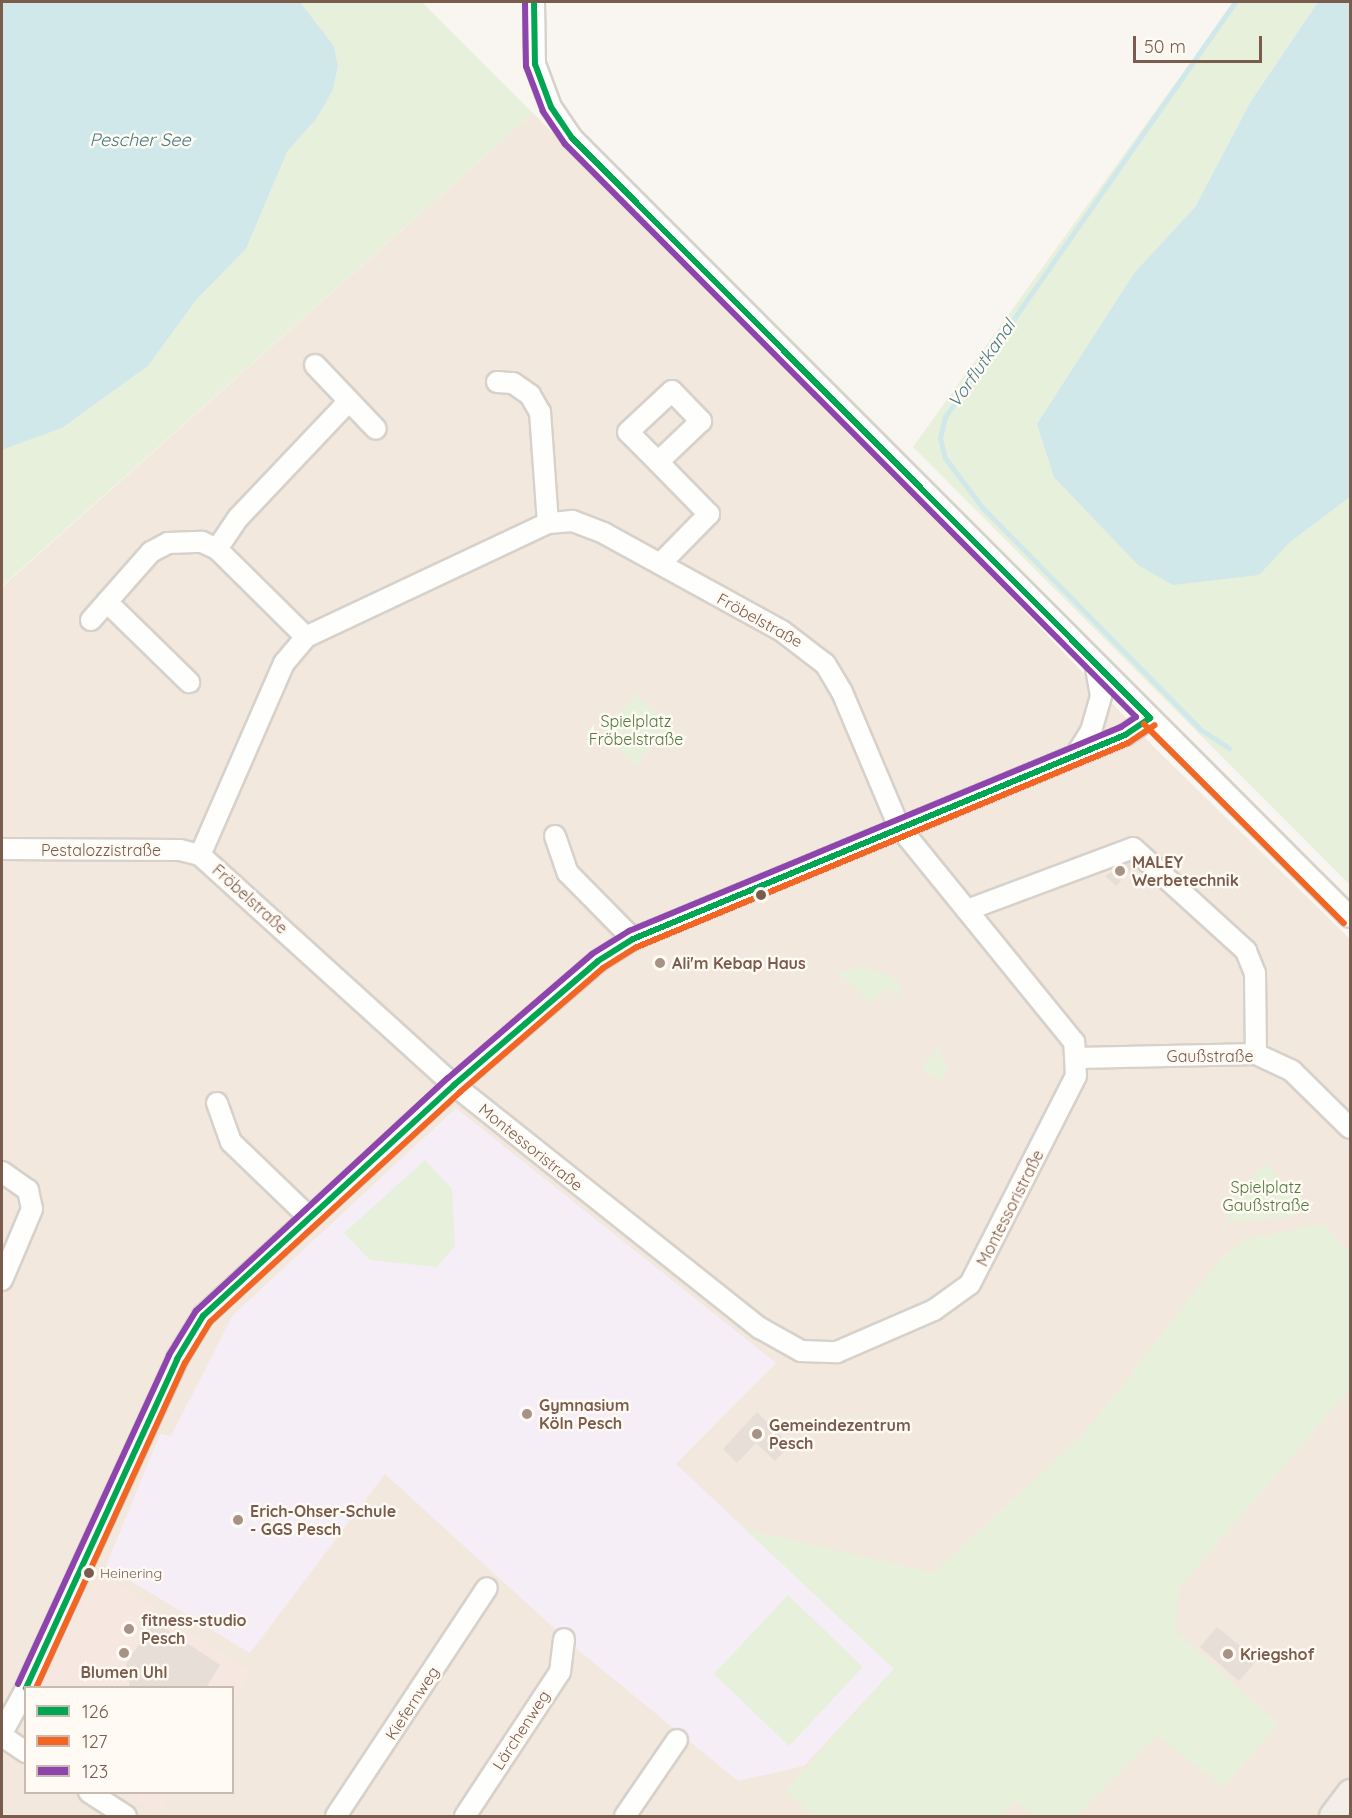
<!DOCTYPE html>
<html>
<head>
<meta charset="utf-8">
<style>
	body { margin:0 }
	#map { position:relative; width:1352px; height:1818px; overflow:hidden; background:#f9f5f0; font-family:Quicksand,sans-serif }
	div>[style] { position:absolute }
	.residential>* { inset:0; background:#f2e8de }
	.commercial>* { inset:0; background:#f6e8e1 }
	.education>* { inset:0; background:#f6eef6 }
	.green>* { inset:0; background:#e7f0db }
	.water>* { inset:0; background:#d0e8ea }
	.stream>* { height:5px; margin:-2.5px; padding:0 2.5px; transform-origin:2.5px; border-radius:2.5px; background:#d0e8ea }
	.building>* { inset:0; background:#e6ded7 }
	.roads { filter:drop-shadow(2px 0 #d7d1cb) drop-shadow(-2px 0 #d7d1cb) drop-shadow(0 2px #d7d1cb) drop-shadow(0 -2px #d7d1cb) }
	.minor>* { height:20px; margin:-10px; padding:0 10px; transform-origin:10px; border-radius:10px; background:#fefefd }
	.major>* { height:24px; margin:-12px; padding:0 12px; transform-origin:12px; border-radius:12px; background:#f3eee8 }
	.bus-1>* { height:6px; margin:-3px; padding:0 3px; transform-origin:3px; border-radius:3px; background:#00a651 }
	.bus-2>* { height:6px; margin:-3px; padding:0 3px; transform-origin:3px; border-radius:3px; background:#f26522 }
	.bus-3>* { height:6px; margin:-3px; padding:0 3px; transform-origin:3px; border-radius:3px; background:#8e44ad }
	.dots>* { width:16px; height:16px; translate:-50% -50%; box-sizing:border-box; border:3px solid #fffaf3; border-radius:50% }
	span { translate:-50% -50%; white-space:nowrap; text-align:center; line-height:1.15; -webkit-text-stroke:5px #fffaf3; paint-order:stroke }
	.bus-label { font-size:14px; color:#7a5c4d }
	.left { translate:0 -50%; text-align:left }
	.street-label { font-size:16px; color:#7a5c4d }
	.park-label { font-size:16px; color:#537a41 }
	.poi-label { font-size:16px; color:#7a5c4d; font-weight:700 }
	.water-label { font-size:18px; color:#437c86; font-style:italic }
	.frame { position:absolute; inset:0; border:3px solid #7a5c4d; pointer-events:none }
	.legend { position:absolute; left:24px; top:1686px; width:210px; height:108px; box-sizing:border-box; background:#fffaf3; border:2px solid #cabbb1; margin:0; padding:8px 10px; list-style:none; font-size:18px; color:#7a5c4d }
	.legend li { display:flex; align-items:center; gap:12px; height:30px }
	.legend b { width:30px; border:2px solid #cabbb1 }
	.scale { position:absolute; left:1133px; top:36px; width:129px; height:27px; box-sizing:border-box; border:3px solid #7a5c4d; border-top:0; padding-left:8px; font-size:18px; line-height:21px; white-space:nowrap; color:#7a5c4d; -webkit-text-stroke:4px #fffaf3; paint-order:stroke }
</style>
</head>
<body>
<div id="map">
	<div class="residential">
		<i style="clip-path:polygon(evenodd,533px 113px,890px 471px,1154px 747px,1350px 939px,1350px 1816px,2px 1816px,2px 587px,533px 113px,26px 1688px,232px 1688px,232px 1792px,26px 1792px,26px 1688px)"></i>
	</div>
	<div class="commercial">
		<i style="clip-path:polygon(100px 1573px,251px 1673px,233px 1702px,232px 1688px,42px 1688px)"></i>
		<i style="clip-path:polygon(125px 1793px,172px 1793px,158px 1814px)"></i>
	</div>
	<div class="education">
		<i style="clip-path:polygon(456px 1108px,776px 1363px,676px 1464px,894px 1669px,804px 1766px,738px 1781px,577px 1649px,385px 1474px,250px 1653px,106px 1566px,160px 1434px,171px 1436px,233px 1315px)"></i>
	</div>
	<div class="green">
		<i style="clip-path:polygon(300px 2px,422px 2px,533px 113px,2px 586px,2px 450px,62px 428px,148px 366px,197px 299px,246px 249px,287px 152px,317px 118px,333px 90px,338px 66px,334px 46px)"></i>
		<i style="clip-path:polygon(1234px 2px,1318px 2px,1251px 101px,1195px 207px,1135px 272px,1107px 527px,1138px 565px,1289px 543px,1350px 497px,1350px 885px,913px 447px)"></i>
		<i style="clip-path:polygon(637px 695px,671px 727px,636px 765px,601px 733px)"></i>
		<i style="clip-path:polygon(861px 967px,891px 976px,903px 990px,898px 996px,886px 989px,871px 1003px,837px 973px)"></i>
		<i style="clip-path:polygon(938px 1046px,948px 1070px,942px 1081px,922px 1069px)"></i>
		<i style="clip-path:polygon(425px 1160px,452px 1189px,455px 1246px,437px 1267px,370px 1260px,344px 1233px)"></i>
		<i style="clip-path:polygon(1265px 1163px,1307px 1203px,1293px 1216px,1231px 1222px,1224px 1209px)"></i>
		<i style="clip-path:polygon(1323px 1224px,1350px 1253px,1350px 1389px,1179px 1588px,1176px 1632px,1278px 1724px,1224px 1787px,1157px 1735px,1076px 1816px,1035px 1816px,1015px 1801px,1000px 1816px,815px 1816px,785px 1791px,894px 1669px,745px 1529px,933px 1573px,1081px 1437px,1223px 1256px,1247px 1239px)"></i>
		<i style="clip-path:polygon(788px 1595px,863px 1667px,789px 1746px,714px 1674px)"></i>
	</div>
	<div class="water">
		<i style="clip-path:polygon(2px 2px,300px 2px,334px 46px,338px 66px,333px 90px,317px 118px,287px 152px,246px 249px,197px 299px,148px 366px,62px 428px,2px 450px)"></i>
		<i style="clip-path:polygon(1318px 2px,1350px 2px,1350px 497px,1289px 543px,1259px 575px,1173px 585px,1138px 565px,1054px 477px,1037px 424px,1135px 272px,1195px 207px,1251px 101px)"></i>
	</div>
	<div class="stream">
		<i style="left:1229px;top:748px;width:33px;rotate:-147deg"></i>
		<i style="left:1201px;top:730px;width:313px;rotate:-134.5deg"></i>
		<i style="left:982px;top:507px;width:61px;rotate:-127.1deg"></i>
		<i style="left:945px;top:458px;width:21px;rotate:-104deg"></i>
		<i style="left:940px;top:438px;width:22px;rotate:-77deg"></i>
		<i style="left:945px;top:417px;width:506px;rotate:-55.05deg"></i>
	</div>
	<div class="building">
		<i style="clip-path:polygon(1129px 862px,1134px 866px,1116px 886px,1105px 876px)"></i>
		<i style="clip-path:polygon(757px 1412px,790px 1445px,775px 1461px,756px 1443px,737px 1463px,723px 1449px)"></i>
		<i style="clip-path:polygon(154px 1621px,220px 1665px,206px 1688px,130px 1688px,126px 1664px)"></i>
		<i style="clip-path:polygon(1217px 1627px,1257px 1660px,1239px 1681px,1200px 1647px)"></i>
	</div>
	<div class="roads">
		<div class="minor">
			<i style="left:534px;top:2px;width:62px;rotate:89.1deg"></i>
			<i style="left:535px;top:64px;width:46px;rotate:69.6deg"></i>
			<i style="left:551px;top:107px;width:37px;rotate:56deg"></i>
			<i style="left:572px;top:138px;width:1101px;rotate:45.04deg"></i>
			<i style="left:315px;top:365px;width:88px;rotate:46.4deg"></i>
			<i style="left:497px;top:382px;width:16px;rotate:4deg"></i>
			<i style="left:513px;top:383px;width:21px;rotate:35deg"></i>
			<i style="left:530px;top:395px;width:20px;rotate:60deg"></i>
			<i style="left:540px;top:412px;width:111px;rotate:85.9deg"></i>
			<i style="left:658px;top:462px;width:42px;rotate:-135deg"></i>
			<i style="left:628px;top:432px;width:60px;rotate:-43deg"></i>
			<i style="left:672px;top:391px;width:42px;rotate:46deg"></i>
			<i style="left:701px;top:421px;width:59px;rotate:136.4deg"></i>
			<i style="left:658px;top:462px;width:73px;rotate:45.6deg"></i>
			<i style="left:709px;top:514px;width:70px;rotate:134.4deg"></i>
			<i style="left:217px;top:549px;width:37px;rotate:-56deg"></i>
			<i style="left:238px;top:518px;width:161px;rotate:-46.5deg"></i>
			<i style="left:107px;top:602px;width:115px;rotate:44.3deg"></i>
			<i style="left:91px;top:620px;width:91px;rotate:-48.6deg"></i>
			<i style="left:151px;top:552px;width:19px;rotate:-28deg"></i>
			<i style="left:168px;top:543px;width:34px;rotate:-2deg"></i>
			<i style="left:202px;top:542px;width:17px;rotate:25deg"></i>
			<i style="left:217px;top:549px;width:125px;rotate:44.7deg"></i>
			<i style="left:1076px;top:755px;width:28px;rotate:-58deg"></i>
			<i style="left:1091px;top:731px;width:36px;rotate:-74deg"></i>
			<i style="left:1101px;top:696px;width:34px;rotate:-100deg"></i>
			<i style="left:555px;top:836px;width:39px;rotate:71deg"></i>
			<i style="left:568px;top:873px;width:93px;rotate:45.4deg"></i>
			<i style="left:2px;top:849px;width:178px;rotate:0.3deg"></i>
			<i style="left:180px;top:850px;width:21px;rotate:14deg"></i>
			<i style="left:200px;top:855px;width:343px;rotate:42.2deg"></i>
			<i style="left:454px;top:1085px;width:391px;rotate:38.5deg"></i>
			<i style="left:760px;top:1328px;width:47px;rotate:29.3deg"></i>
			<i style="left:801px;top:1351px;width:36px;rotate:2deg"></i>
			<i style="left:837px;top:1352px;width:106px;rotate:-23.4deg"></i>
			<i style="left:934px;top:1310px;width:44px;rotate:-35.8deg"></i>
			<i style="left:970px;top:1284px;width:233px;rotate:-63deg"></i>
			<i style="left:1076px;top:1076px;width:34px;rotate:-93deg"></i>
			<i style="left:1074px;top:1042px;width:277px;rotate:-129.1deg"></i>
			<i style="left:899px;top:827px;width:147px;rotate:-112.9deg"></i>
			<i style="left:842px;top:692px;width:33px;rotate:-121deg"></i>
			<i style="left:825px;top:664px;width:54px;rotate:-142.5deg"></i>
			<i style="left:782px;top:631px;width:203px;rotate:-151.2deg"></i>
			<i style="left:604px;top:533px;width:34px;rotate:-159deg"></i>
			<i style="left:572px;top:521px;width:24px;rotate:175deg"></i>
			<i style="left:548px;top:523px;width:268px;rotate:154.8deg"></i>
			<i style="left:306px;top:637px;width:34px;rotate:130deg"></i>
			<i style="left:284px;top:663px;width:210px;rotate:113.6deg"></i>
			<i style="left:967px;top:910px;width:177px;rotate:-20.5deg"></i>
			<i style="left:1133px;top:848px;width:153px;rotate:42.3deg"></i>
			<i style="left:1246px;top:951px;width:24px;rotate:68deg"></i>
			<i style="left:1255px;top:973px;width:81px;rotate:89.3deg"></i>
			<i style="left:1078px;top:1058px;width:178px;rotate:-1.3deg"></i>
			<i style="left:1256px;top:1054px;width:40px;rotate:25deg"></i>
			<i style="left:1292px;top:1071px;width:81px;rotate:44.5deg"></i>
			<i style="left:217px;top:1103px;width:41px;rotate:70.3deg"></i>
			<i style="left:231px;top:1142px;width:107px;rotate:43.9deg"></i>
			<i style="left:2px;top:1172px;width:32px;rotate:35deg"></i>
			<i style="left:28px;top:1190px;width:19px;rotate:78deg"></i>
			<i style="left:32px;top:1209px;width:77px;rotate:112.9deg"></i>
			<i style="left:26px;top:1688px;width:362px;rotate:-65.3deg"></i>
			<i style="left:177px;top:1359px;width:50px;rotate:-58.8deg"></i>
			<i style="left:203px;top:1316px;width:341px;rotate:-42.6deg"></i>
			<i style="left:454px;top:1085px;width:190px;rotate:-40.7deg"></i>
			<i style="left:598px;top:961px;width:41px;rotate:-32.2deg"></i>
			<i style="left:633px;top:939px;width:533px;rotate:-22.52deg"></i>
			<i style="left:1125px;top:735px;width:30px;rotate:-34deg"></i>
			<i style="left:2px;top:1733px;width:50px;rotate:-61.4deg"></i>
			<i style="left:2px;top:1736px;width:29px;rotate:34deg"></i>
			<i style="left:89px;top:1792px;width:44px;rotate:33deg"></i>
			<i style="left:336px;top:1816px;width:273px;rotate:-56.5deg"></i>
			<i style="left:465px;top:1816px;width:173px;rotate:-56.6deg"></i>
			<i style="left:560px;top:1672px;width:33px;rotate:-83deg"></i>
			<i style="left:625px;top:1816px;width:92px;rotate:-55.6deg"></i>
		</div>
		<div class="major">
			<i style="left:1332px;top:1816px;width:30px;rotate:-53deg"></i>
		</div>
	</div>
	<div class="bus-1">
		<i style="left:534px;top:2px;width:62px;rotate:89.1deg"></i>
		<i style="left:535px;top:64px;width:46px;rotate:69.6deg"></i>
		<i style="left:551px;top:107px;width:37px;rotate:56deg"></i>
		<i style="left:572px;top:138px;width:819px;rotate:45.1deg"></i>
		<i style="left:26px;top:1688px;width:362px;rotate:-65.3deg"></i>
		<i style="left:177px;top:1359px;width:50px;rotate:-58.8deg"></i>
		<i style="left:203px;top:1316px;width:341px;rotate:-42.6deg"></i>
		<i style="left:454px;top:1085px;width:190px;rotate:-40.7deg"></i>
		<i style="left:598px;top:961px;width:41px;rotate:-32.2deg"></i>
		<i style="left:633px;top:939px;width:533px;rotate:-22.52deg"></i>
		<i style="left:1125px;top:735px;width:30px;rotate:-34deg"></i>
	</div>
	<div class="bus-2">
		<i style="left:1144px;top:724px;width:282px;rotate:44.9deg"></i>
		<i style="left:36px;top:1688px;width:358px;rotate:-65.4deg"></i>
		<i style="left:185px;top:1363px;width:48px;rotate:-58.6deg"></i>
		<i style="left:210px;top:1322px;width:340px;rotate:-42.6deg"></i>
		<i style="left:460px;top:1092px;width:189px;rotate:-40.9deg"></i>
		<i style="left:603px;top:968px;width:40px;rotate:-32deg"></i>
		<i style="left:637px;top:947px;width:532px;rotate:-22.56deg"></i>
		<i style="left:1128px;top:743px;width:32px;rotate:-34deg"></i>
	</div>
	<div class="bus-3">
		<i style="left:18px;top:1684px;width:362px;rotate:-65.3deg"></i>
		<i style="left:169px;top:1355px;width:52px;rotate:-58.5deg"></i>
		<i style="left:196px;top:1311px;width:343px;rotate:-42.8deg"></i>
		<i style="left:448px;top:1078px;width:190px;rotate:-40.7deg"></i>
		<i style="left:592px;top:954px;width:44px;rotate:-31.9deg"></i>
		<i style="left:629px;top:931px;width:533px;rotate:-22.52deg"></i>
		<i style="left:1121px;top:727px;width:18px;rotate:-34deg"></i>
		<i style="left:1136px;top:717px;width:809px;rotate:-134.9deg"></i>
		<i style="left:565px;top:144px;width:40px;rotate:-124deg"></i>
		<i style="left:543px;top:111px;width:48px;rotate:-110.7deg"></i>
		<i style="left:526px;top:66px;width:64px;rotate:-90.9deg"></i>
	</div>
	<div class="dots">
		<i style="left:1120px;top:871px;background:#a69286"></i>
		<i style="left:761px;top:895px;background:#7a5c4d"></i>
		<i style="left:660px;top:963px;background:#a69286"></i>
		<i style="left:527px;top:1414px;background:#a69286"></i>
		<i style="left:757px;top:1434px;background:#a69286"></i>
		<i style="left:238px;top:1520px;background:#a69286"></i>
		<i style="left:89px;top:1573px;background:#7a5c4d"></i>
		<i style="left:129px;top:1629px;background:#a69286"></i>
		<i style="left:124px;top:1653px;background:#a69286"></i>
		<i style="left:1228px;top:1654px;background:#a69286"></i>
	</div>
	<div class="bus-label">
		<span class="left" style="left:100px;top:1573px">Heinering</span>
	</div>
	<div class="street-label">
		<span style="left:760px;top:620px;rotate:29deg">Fröbelstraße</span>
		<span style="left:101px;top:850px">Pestalozzistraße</span>
		<span style="left:250px;top:899px;rotate:42deg">Fröbelstraße</span>
		<span style="left:1210px;top:1056px">Gaußstraße</span>
		<span style="left:531px;top:1147px;rotate:39deg">Montessoristraße</span>
		<span style="left:1010px;top:1208px;rotate:-63deg">Montessoristraße</span>
		<span style="left:412px;top:1703px;rotate:-57deg">Kiefernweg</span>
		<span style="left:521px;top:1730px;rotate:-57deg">Lärchenweg</span>
	</div>
	<div class="park-label">
		<span style="left:636px;top:730px">Spielplatz<br>Fröbelstraße</span>
		<span style="left:1266px;top:1196px">Spielplatz<br>Gaußstraße</span>
	</div>
	<div class="poi-label">
		<span class="left" style="left:1132px;top:871px">MALEY<br>Werbetechnik</span>
		<span class="left" style="left:672px;top:963px">Ali'm Kebap Haus</span>
		<span class="left" style="left:539px;top:1414px">Gymnasium<br>Köln Pesch</span>
		<span class="left" style="left:769px;top:1434px">Gemeindezentrum<br>Pesch</span>
		<span class="left" style="left:250px;top:1520px">Erich-Ohser-Schule<br>- GGS Pesch</span>
		<span class="left" style="left:141px;top:1629px">fitness-studio<br>Pesch</span>
		<span class="left" style="left:1240px;top:1654px">Kriegshof</span>
		<span style="left:124px;top:1672px">Blumen Uhl</span>
	</div>
	<div class="water-label">
		<span style="left:140px;top:140px">Pescher See</span>
		<span style="left:982px;top:364px;rotate:-55deg">Vorflutkanal</span>
	</div>
	<div class="frame"></div>
	<ul class="legend">
	<li><b style="height:8px;background:#00a651"></b>126</li>
	<li><b style="height:8px;background:#f26522"></b>127</li>
	<li><b style="height:8px;background:#8e44ad"></b>123</li>
	</ul>
	<div class="scale">50 m</div>
</div>
</body>
</html>
